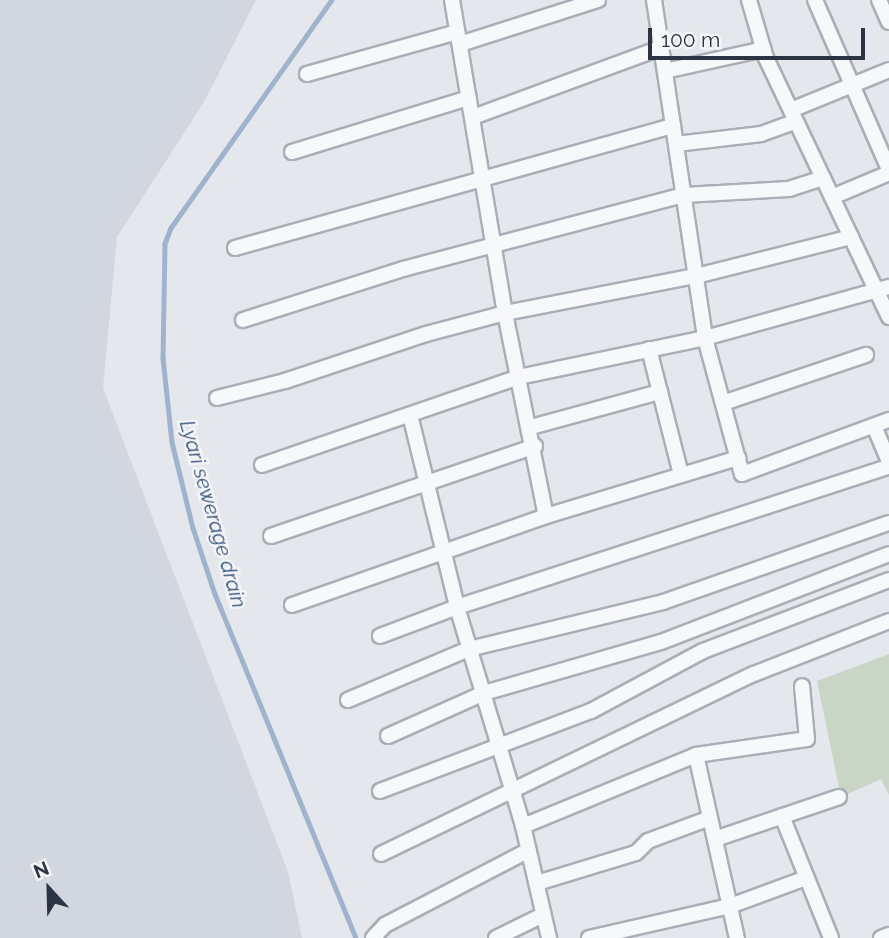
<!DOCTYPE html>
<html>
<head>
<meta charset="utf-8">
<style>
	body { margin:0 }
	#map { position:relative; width:889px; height:938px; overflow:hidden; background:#e4e7ec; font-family:Raleway,sans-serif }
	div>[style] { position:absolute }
	.built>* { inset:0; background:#d2d6de }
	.green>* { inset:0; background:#c9d6c5 }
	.stream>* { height:4.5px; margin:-2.25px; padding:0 2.25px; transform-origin:2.25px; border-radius:2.25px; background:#9fb4cc }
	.roads { filter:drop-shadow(2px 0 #a9aeb7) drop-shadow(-2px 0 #a9aeb7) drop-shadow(0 2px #a9aeb7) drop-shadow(0 -2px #a9aeb7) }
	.street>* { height:14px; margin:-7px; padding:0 7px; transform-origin:7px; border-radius:7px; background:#f7f8fa }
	span { translate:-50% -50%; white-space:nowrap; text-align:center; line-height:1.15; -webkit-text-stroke:5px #f4f6f9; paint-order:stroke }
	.water-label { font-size:21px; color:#34527a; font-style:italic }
	.north { position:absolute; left:14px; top:854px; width:70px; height:70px; -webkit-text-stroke:5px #f4f6f9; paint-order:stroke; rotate:338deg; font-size:19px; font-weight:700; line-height:28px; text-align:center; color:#2b3445 }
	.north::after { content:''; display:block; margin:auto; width:24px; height:32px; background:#2b3445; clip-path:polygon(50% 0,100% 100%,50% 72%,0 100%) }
	.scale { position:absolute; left:648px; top:28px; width:217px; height:32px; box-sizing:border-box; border:4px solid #2b3445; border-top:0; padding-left:9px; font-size:21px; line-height:24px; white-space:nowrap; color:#2b3445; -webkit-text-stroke:5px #f4f6f9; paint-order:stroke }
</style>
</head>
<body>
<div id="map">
	<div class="built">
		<i style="clip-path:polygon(0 0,256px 0,204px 102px,117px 237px,103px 388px,288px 872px,302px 938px,0 938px)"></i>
	</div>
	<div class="green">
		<i style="clip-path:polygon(889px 654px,889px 795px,881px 779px,841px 797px,817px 681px)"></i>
	</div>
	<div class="stream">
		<i style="left:332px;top:0;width:279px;rotate:125.2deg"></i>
		<i style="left:171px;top:228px;width:17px;rotate:111deg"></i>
		<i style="left:165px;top:244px;width:114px;rotate:91deg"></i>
		<i style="left:163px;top:358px;width:84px;rotate:83.9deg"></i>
		<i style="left:172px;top:442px;width:89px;rotate:76.3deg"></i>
		<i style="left:193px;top:528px;width:70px;rotate:71.6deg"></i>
		<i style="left:215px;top:594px;width:372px;rotate:67.7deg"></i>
	</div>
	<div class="roads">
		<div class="street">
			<i style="left:452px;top:0;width:317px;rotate:80.4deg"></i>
			<i style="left:505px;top:313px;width:207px;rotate:78.6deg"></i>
			<i style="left:654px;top:0;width:342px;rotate:81.4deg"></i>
			<i style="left:705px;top:338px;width:141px;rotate:74.8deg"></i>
			<i style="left:742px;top:474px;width:157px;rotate:-20.2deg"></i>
			<i style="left:749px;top:0;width:60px;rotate:73.7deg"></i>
			<i style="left:766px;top:58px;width:287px;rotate:64.6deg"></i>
			<i style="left:815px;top:0;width:184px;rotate:66.4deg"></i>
			<i style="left:879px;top:0;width:24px;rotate:66deg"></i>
			<i style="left:460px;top:44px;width:145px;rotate:-17.7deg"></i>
			<i style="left:665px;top:71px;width:101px;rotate:-12.5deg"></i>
			<i style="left:307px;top:74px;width:156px;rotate:-15.6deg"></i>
			<i style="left:791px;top:110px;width:106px;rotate:-22.2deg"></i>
			<i style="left:473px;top:117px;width:200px;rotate:-20.2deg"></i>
			<i style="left:676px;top:144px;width:86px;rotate:-6.7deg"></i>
			<i style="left:761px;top:134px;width:37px;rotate:-20deg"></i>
			<i style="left:292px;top:152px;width:185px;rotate:-17deg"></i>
			<i style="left:832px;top:197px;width:62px;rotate:-22.8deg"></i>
			<i style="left:235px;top:248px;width:455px;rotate:-15.6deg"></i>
			<i style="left:243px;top:320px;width:168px;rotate:-17.7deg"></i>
			<i style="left:403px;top:269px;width:291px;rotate:-14.8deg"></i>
			<i style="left:684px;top:195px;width:105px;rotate:-3.3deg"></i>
			<i style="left:789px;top:189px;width:36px;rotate:-18deg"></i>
			<i style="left:649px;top:349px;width:130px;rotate:75.7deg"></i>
			<i style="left:217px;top:398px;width:70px;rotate:-14deg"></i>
			<i style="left:285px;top:381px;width:149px;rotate:-18.4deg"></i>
			<i style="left:426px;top:334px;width:82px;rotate:-14.9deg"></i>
			<i style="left:505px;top:313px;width:195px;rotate:-11deg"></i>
			<i style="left:696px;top:276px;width:160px;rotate:-14.1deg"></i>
			<i style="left:723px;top:403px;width:151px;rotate:-18.6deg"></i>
			<i style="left:410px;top:415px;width:198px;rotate:76.2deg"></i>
			<i style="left:457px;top:607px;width:229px;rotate:73.2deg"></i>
			<i style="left:523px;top:826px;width:115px;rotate:76.9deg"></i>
			<i style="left:874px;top:426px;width:39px;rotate:67deg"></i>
			<i style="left:531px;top:427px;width:134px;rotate:-15.2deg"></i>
			<i style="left:262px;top:465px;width:272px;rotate:-18.9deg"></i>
			<i style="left:519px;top:377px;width:190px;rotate:-11.8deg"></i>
			<i style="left:705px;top:338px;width:191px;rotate:-15.5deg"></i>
			<i style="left:271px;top:536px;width:279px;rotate:-18.8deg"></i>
			<i style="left:292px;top:605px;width:269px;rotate:-19.3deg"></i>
			<i style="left:546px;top:516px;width:201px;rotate:-16.8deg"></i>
			<i style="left:380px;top:636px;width:82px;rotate:-20.6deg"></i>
			<i style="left:457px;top:607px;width:454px;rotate:-18deg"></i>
			<i style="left:348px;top:700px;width:131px;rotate:-22.9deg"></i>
			<i style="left:469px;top:649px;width:200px;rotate:-13.6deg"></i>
			<i style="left:663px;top:602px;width:239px;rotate:-19.3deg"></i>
			<i style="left:388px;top:736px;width:105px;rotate:-24.1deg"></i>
			<i style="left:484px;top:693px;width:184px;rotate:-16.1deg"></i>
			<i style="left:661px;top:642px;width:244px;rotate:-21.1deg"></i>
			<i style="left:696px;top:755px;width:188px;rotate:77.4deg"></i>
			<i style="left:380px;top:791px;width:226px;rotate:-20.8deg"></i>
			<i style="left:591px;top:711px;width:127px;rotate:-28.2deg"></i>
			<i style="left:703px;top:651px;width:199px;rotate:-20.9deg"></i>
			<i style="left:782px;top:816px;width:131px;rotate:68.1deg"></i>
			<i style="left:523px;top:826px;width:187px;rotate:-22.3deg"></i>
			<i style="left:696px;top:755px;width:112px;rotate:-8.2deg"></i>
			<i style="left:807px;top:739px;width:53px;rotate:-95.4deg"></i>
			<i style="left:715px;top:839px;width:131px;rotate:-18.7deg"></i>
			<i style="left:381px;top:854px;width:414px;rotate:-25.8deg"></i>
			<i style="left:754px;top:674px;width:145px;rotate:-21.4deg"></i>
			<i style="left:537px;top:883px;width:103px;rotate:-16.9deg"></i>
			<i style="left:636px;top:853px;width:17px;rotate:-45deg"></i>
			<i style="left:648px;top:841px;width:66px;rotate:-20.4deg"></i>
			<i style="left:373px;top:938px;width:18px;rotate:-47deg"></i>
			<i style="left:385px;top:925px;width:162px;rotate:-27.5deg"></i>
			<i style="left:496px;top:938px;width:52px;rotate:-26.1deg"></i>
			<i style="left:589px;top:938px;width:145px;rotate:-12.8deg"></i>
			<i style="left:730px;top:906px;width:81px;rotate:-20.2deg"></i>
			<i style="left:881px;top:938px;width:9px;rotate:-21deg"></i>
		</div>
	</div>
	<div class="water-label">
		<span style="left:213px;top:514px;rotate:74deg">Lyari sewerage drain</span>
	</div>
	<div class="north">N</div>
	<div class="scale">100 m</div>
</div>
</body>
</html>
